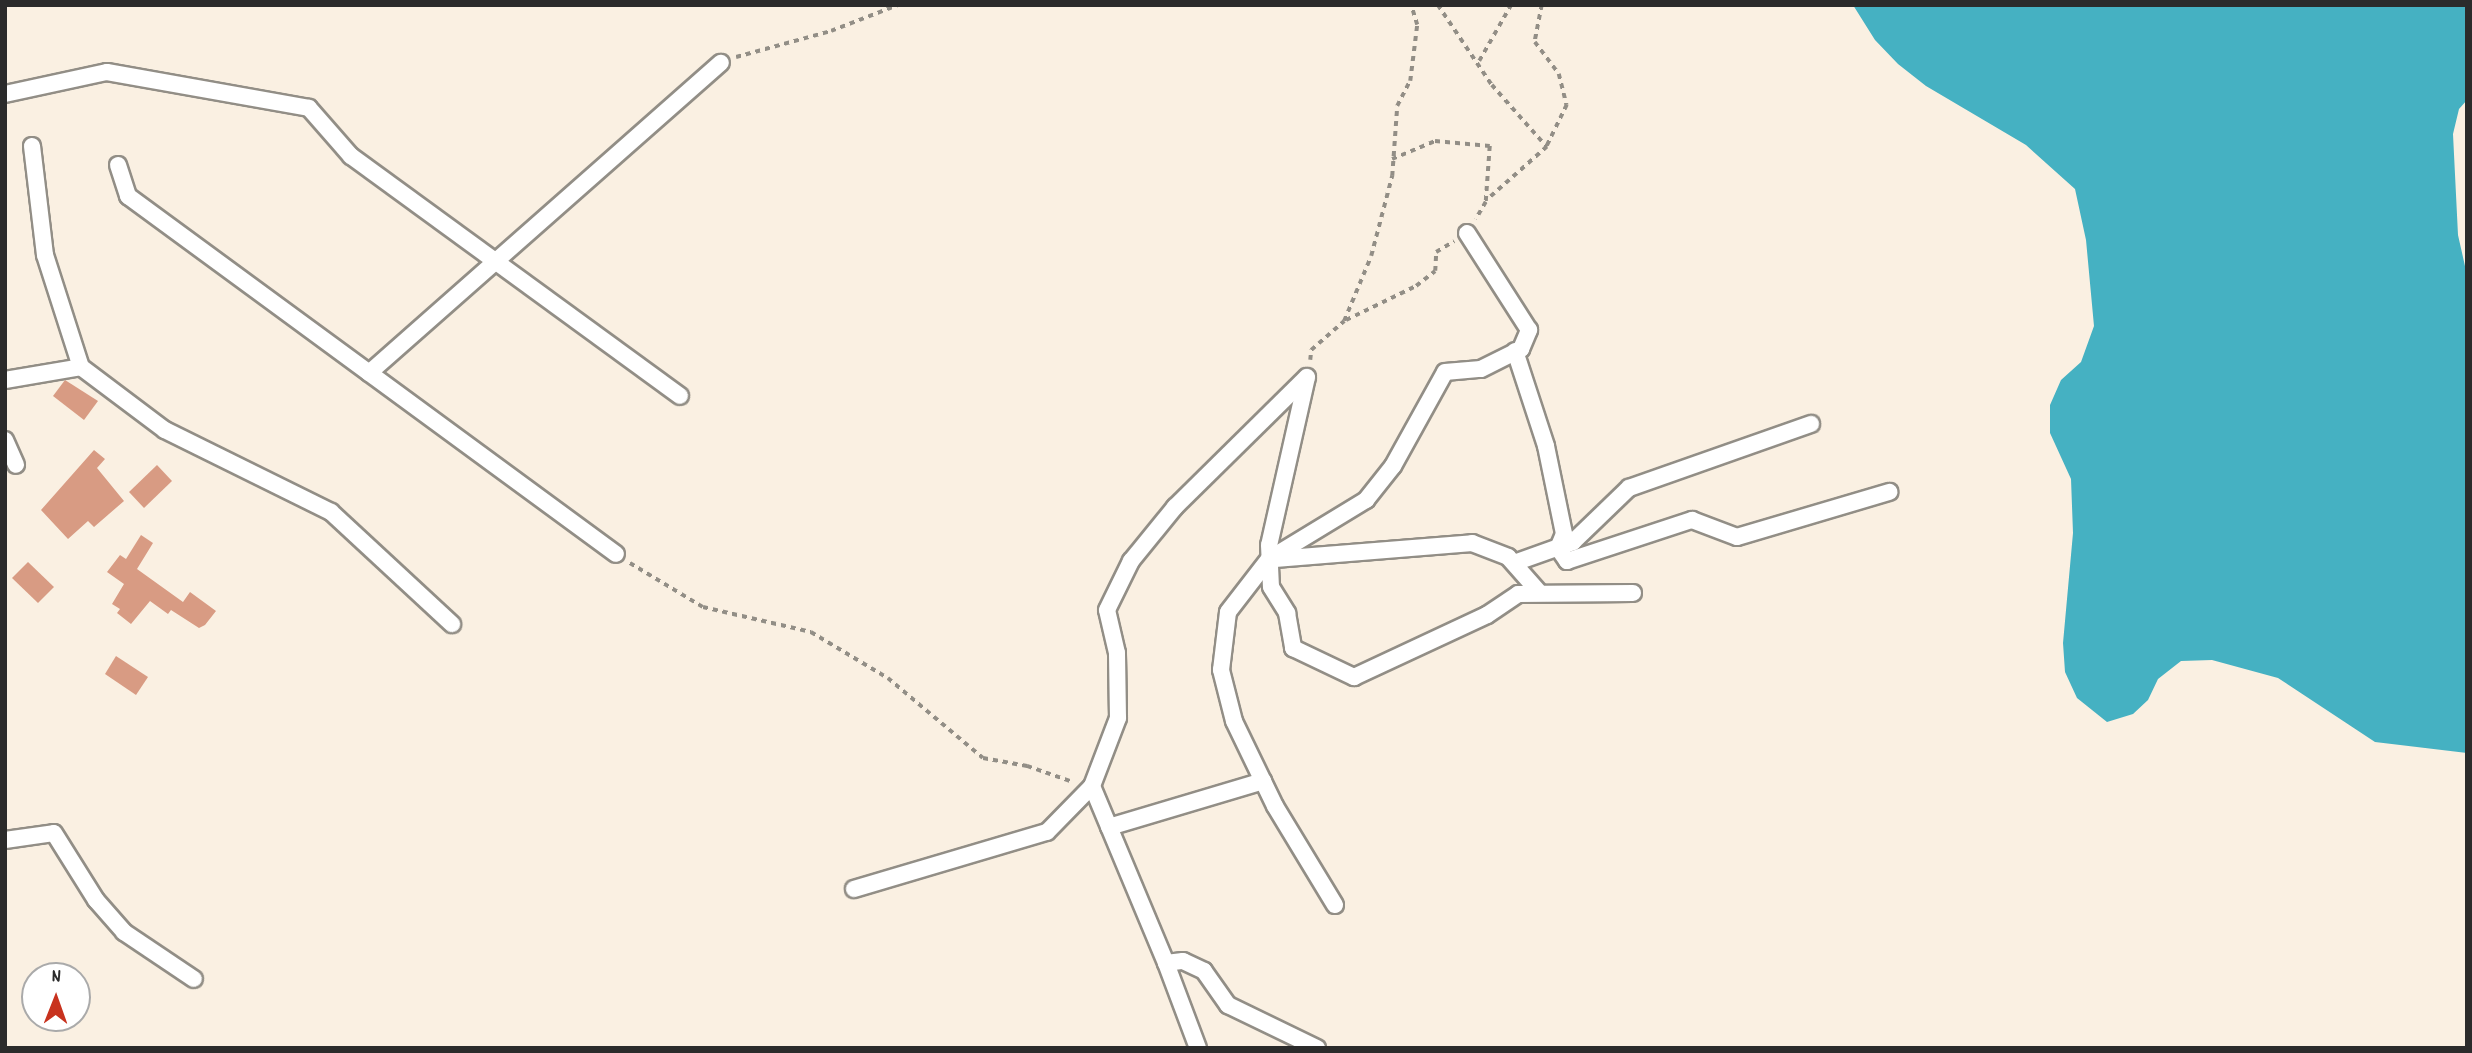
<!DOCTYPE html>
<html>
<head>
<meta charset="utf-8">
<style>
	body { margin:0 }
	#map { position:relative; width:2472px; height:1053px; overflow:hidden; background:#faf0e2; font-family:Dekko,sans-serif }
	div>[style] { position:absolute }
	.water>* { inset:0; background:#45b1c2 }
	.building>* { inset:0; background:#d89b83 }
	.path>* { height:3.5px; margin-top:-1.75px; transform-origin:0; background:repeating-linear-gradient(90deg,#928e86 0 5px,transparent 0 10px) }
	.roads { filter:drop-shadow(2px 0 #928e86) drop-shadow(-2px 0 #928e86) drop-shadow(0 2px #928e86) drop-shadow(0 -2px #928e86) }
	.street>* { height:16px; margin:-8px; padding:0 8px; transform-origin:8px; border-radius:8px; background:#fff }
	span { translate:-50% -50%; white-space:nowrap; text-align:center; line-height:1.15; -webkit-text-stroke:5px #fff; paint-order:stroke }
	.frame { position:absolute; inset:0; border:7px solid #2b2b2b; pointer-events:none }
	.north { position:absolute; left:21px; top:962px; width:70px; height:70px; box-sizing:border-box; background:#fff; border:2px solid #aaa; border-radius:50%; rotate:1deg; font-size:19px; font-weight:700; line-height:28px; text-align:center; color:#2b2b2b }
	.north::after { content:''; display:block; margin:auto; width:24px; height:32px; background:#c8321e; clip-path:polygon(50% 0,100% 100%,50% 72%,0 100%) }
</style>
</head>
<body>
<div id="map">
	<div class="water">
		<i style="clip-path:polygon(1853px 5px,2467px 5px,2467px 100px,2459px 109px,2453px 134px,2458px 235px,2467px 275px,2467px 753px,2375px 742px,2278px 678px,2212px 660px,2181px 661px,2158px 679px,2148px 700px,2133px 714px,2107px 722px,2077px 698px,2065px 672px,2063px 643px,2073px 533px,2071px 479px,2050px 433px,2050px 405px,2061px 380px,2081px 362px,2094px 326px,2086px 240px,2075px 189px,2026px 145px,1926px 86px,1898px 64px,1875px 40px)"></i>
	</div>
	<div class="building">
		<i style="clip-path:polygon(65px 380px,98px 401px,84px 420px,53px 396px)"></i>
		<i style="clip-path:polygon(94px 450px,105px 459px,97px 468px,124px 501px,94px 527px,88px 521px,68px 539px,41px 510px)"></i>
		<i style="clip-path:polygon(157px 465px,172px 481px,144px 508px,129px 492px)"></i>
		<i style="clip-path:polygon(141px 535px,153px 543px,137px 569px,183px 602px,190px 592px,216px 611px,205px 625px,199px 628px,171px 610px,168px 614px,150px 601px,131px 624px,117px 613px,120px 609px,112px 604px,124px 584px,107px 572px,120px 555px,126px 559px)"></i>
		<i style="clip-path:polygon(28px 562px,54px 587px,38px 603px,12px 578px)"></i>
		<i style="clip-path:polygon(116px 656px,148px 677px,136px 695px,105px 674px)"></i>
	</div>
	<div class="path">
		<i style="left:1438px;top:5px;width:97px;rotate:56deg"></i>
		<i style="left:1492px;top:85px;width:83px;rotate:48.4deg"></i>
		<i style="left:1547px;top:147px;width:80px;rotate:138.5deg"></i>
		<i style="left:1542px;top:5px;width:38px;rotate:101deg"></i>
		<i style="left:1535px;top:42px;width:40px;rotate:53deg"></i>
		<i style="left:1559px;top:74px;width:32px;rotate:76deg"></i>
		<i style="left:1567px;top:105px;width:46px;rotate:116deg"></i>
		<i style="left:736px;top:57px;width:98px;rotate:-15.3deg"></i>
		<i style="left:831px;top:31px;width:72px;rotate:-21.2deg"></i>
		<i style="left:1479px;top:61px;width:64px;rotate:-60.3deg"></i>
		<i style="left:1392px;top:159px;width:47px;rotate:-22.7deg"></i>
		<i style="left:1435px;top:141px;width:55px;rotate:5.2deg"></i>
		<i style="left:1490px;top:146px;width:56px;rotate:94.1deg"></i>
		<i style="left:1486px;top:202px;width:20px;rotate:120deg"></i>
		<i style="left:1346px;top:320px;width:78px;rotate:-25.9deg"></i>
		<i style="left:1416px;top:286px;width:24px;rotate:-38deg"></i>
		<i style="left:1435px;top:271px;width:19px;rotate:-87deg"></i>
		<i style="left:1436px;top:252px;width:21px;rotate:-31deg"></i>
		<i style="left:1310px;top:360px;width:10px;rotate:-84deg"></i>
		<i style="left:1311px;top:350px;width:44px;rotate:-41.3deg"></i>
		<i style="left:1344px;top:321px;width:70px;rotate:-67.4deg"></i>
		<i style="left:1371px;top:256px;width:83px;rotate:-75.3deg"></i>
		<i style="left:1392px;top:176px;width:70px;rotate:-85.9deg"></i>
		<i style="left:1397px;top:106px;width:28px;rotate:-63deg"></i>
		<i style="left:1410px;top:81px;width:56px;rotate:-82.9deg"></i>
		<i style="left:1417px;top:25px;width:21px;rotate:-107deg"></i>
		<i style="left:630px;top:563px;width:85px;rotate:31.1deg"></i>
		<i style="left:703px;top:607px;width:111px;rotate:13deg"></i>
		<i style="left:811px;top:632px;width:90px;rotate:30.9deg"></i>
		<i style="left:888px;top:678px;width:124px;rotate:40.1deg"></i>
		<i style="left:983px;top:758px;width:45px;rotate:10.3deg"></i>
		<i style="left:1027px;top:766px;width:49px;rotate:19.2deg"></i>
	</div>
	<div class="roads">
		<div class="street">
			<i style="left:5px;top:94px;width:104px;rotate:-12.2deg"></i>
			<i style="left:107px;top:72px;width:205px;rotate:10.1deg"></i>
			<i style="left:309px;top:108px;width:64px;rotate:48.8deg"></i>
			<i style="left:351px;top:156px;width:407px;rotate:36.1deg"></i>
			<i style="left:32px;top:146px;width:110px;rotate:83.2deg"></i>
			<i style="left:45px;top:255px;width:118px;rotate:72.2deg"></i>
			<i style="left:81px;top:367px;width:105px;rotate:36.9deg"></i>
			<i style="left:165px;top:430px;width:185px;rotate:26.3deg"></i>
			<i style="left:331px;top:512px;width:165px;rotate:42.8deg"></i>
			<i style="left:118px;top:165px;width:33px;rotate:72deg"></i>
			<i style="left:128px;top:196px;width:605px;rotate:36.26deg"></i>
			<i style="left:1515px;top:351px;width:100px;rotate:71.9deg"></i>
			<i style="left:1546px;top:446px;width:90px;rotate:78.4deg"></i>
			<i style="left:1564px;top:534px;width:15px;rotate:113deg"></i>
			<i style="left:1558px;top:548px;width:16px;rotate:55deg"></i>
			<i style="left:1567px;top:561px;width:132px;rotate:-18.2deg"></i>
			<i style="left:1692px;top:520px;width:48px;rotate:20.7deg"></i>
			<i style="left:1737px;top:537px;width:159px;rotate:-16.5deg"></i>
			<i style="left:369px;top:373px;width:469px;rotate:-41.4deg"></i>
			<i style="left:1307px;top:377px;width:172px;rotate:102.7deg"></i>
			<i style="left:1269px;top:545px;width:42px;rotate:87.3deg"></i>
			<i style="left:1271px;top:587px;width:31px;rotate:58deg"></i>
			<i style="left:1287px;top:613px;width:36px;rotate:80deg"></i>
			<i style="left:1293px;top:648px;width:68px;rotate:25.4deg"></i>
			<i style="left:1354px;top:677px;width:147px;rotate:-25deg"></i>
			<i style="left:1487px;top:615px;width:37px;rotate:-34deg"></i>
			<i style="left:1518px;top:594px;width:115px;rotate:-0.5deg"></i>
			<i style="left:5px;top:380px;width:77px;rotate:-9.7deg"></i>
			<i style="left:5px;top:440px;width:27px;rotate:66deg"></i>
			<i style="left:1275px;top:559px;width:198px;rotate:-4.6deg"></i>
			<i style="left:1472px;top:543px;width:39px;rotate:21deg"></i>
			<i style="left:1508px;top:557px;width:47px;rotate:48.5deg"></i>
			<i style="left:1514px;top:563px;width:63px;rotate:-19.6deg"></i>
			<i style="left:1573px;top:542px;width:78px;rotate:-44deg"></i>
			<i style="left:1629px;top:488px;width:193px;rotate:-19.4deg"></i>
			<i style="left:1092px;top:786px;width:192px;rotate:67.3deg"></i>
			<i style="left:1166px;top:963px;width:17px;rotate:-7deg"></i>
			<i style="left:1183px;top:961px;width:23px;rotate:25deg"></i>
			<i style="left:1204px;top:971px;width:42px;rotate:54.8deg"></i>
			<i style="left:1228px;top:1005px;width:99px;rotate:25.8deg"></i>
			<i style="left:1109px;top:827px;width:161px;rotate:-16.6deg"></i>
			<i style="left:5px;top:840px;width:49px;rotate:-8.1deg"></i>
			<i style="left:54px;top:833px;width:79px;rotate:57.9deg"></i>
			<i style="left:96px;top:900px;width:43px;rotate:48.8deg"></i>
			<i style="left:124px;top:932px;width:84px;rotate:33.9deg"></i>
			<i style="left:854px;top:889px;width:201px;rotate:-16.5deg"></i>
			<i style="left:1047px;top:832px;width:64px;rotate:-45.6deg"></i>
			<i style="left:1092px;top:786px;width:73px;rotate:-69.1deg"></i>
			<i style="left:1118px;top:718px;width:65px;rotate:-90.9deg"></i>
			<i style="left:1117px;top:653px;width:44px;rotate:-103.1deg"></i>
			<i style="left:1107px;top:610px;width:55px;rotate:-63.9deg"></i>
			<i style="left:1131px;top:561px;width:70px;rotate:-50.8deg"></i>
			<i style="left:1175px;top:507px;width:185px;rotate:-44.6deg"></i>
			<i style="left:1335px;top:905px;width:116px;rotate:-121.2deg"></i>
			<i style="left:1275px;top:806px;width:94px;rotate:-115.8deg"></i>
			<i style="left:1234px;top:721px;width:53px;rotate:-104.3deg"></i>
			<i style="left:1221px;top:670px;width:58px;rotate:-83.1deg"></i>
			<i style="left:1228px;top:612px;width:67px;rotate:-52.3deg"></i>
			<i style="left:1269px;top:559px;width:114px;rotate:-31.3deg"></i>
			<i style="left:1366px;top:500px;width:43px;rotate:-51.5deg"></i>
			<i style="left:1393px;top:466px;width:107px;rotate:-61deg"></i>
			<i style="left:1445px;top:372px;width:36px;rotate:-5deg"></i>
			<i style="left:1481px;top:369px;width:45px;rotate:-26.6deg"></i>
			<i style="left:1521px;top:349px;width:21px;rotate:-67deg"></i>
			<i style="left:1529px;top:330px;width:115px;rotate:-122.6deg"></i>
			<i style="left:1166px;top:963px;width:91px;rotate:69.4deg"></i>
		</div>
	</div>
	<div class="frame"></div>
	<div class="north">N</div>
</div>
</body>
</html>
